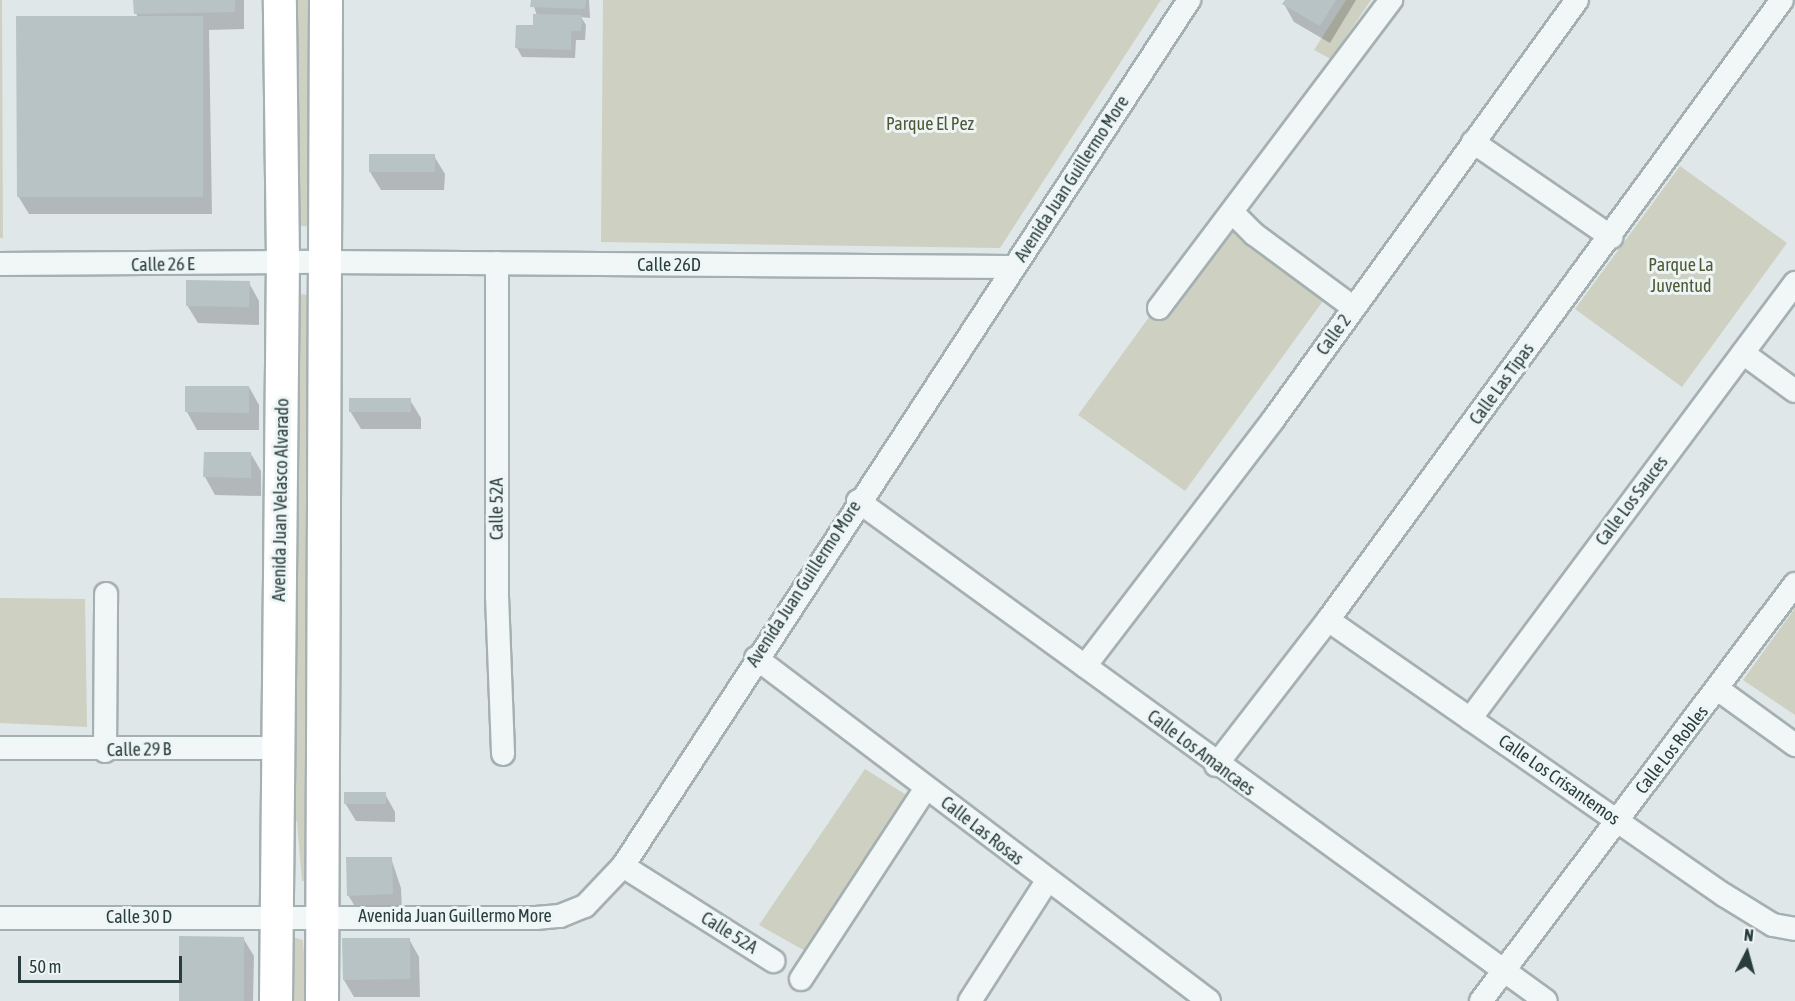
<!DOCTYPE html>
<html>
<head>
<meta charset="utf-8">
<style>
	body { margin:0 }
	#map { position:relative; width:1795px; height:1001px; overflow:hidden; background:#dfe7e8; font-family:"Asap Condensed",sans-serif }
	div>[style] { position:absolute }
	.green>* { inset:0; background:#ced1c1 }
	.shadow>* { inset:0; background:#0003 }
	.building>* { inset:0; background:#b7c3c4 }
	.roads { filter:drop-shadow(2px 0 #a5b0b2) drop-shadow(-2px 0 #a5b0b2) drop-shadow(0 2px #a5b0b2) drop-shadow(0 -2px #a5b0b2) }
	.street>* { height:22px; margin:-11px; padding:0 11px; transform-origin:11px; border-radius:11px; background:#f1f6f6 }
	.secondary>* { height:32px; margin:-16px; padding:0 16px; transform-origin:16px; border-radius:16px; background:#fff }
	span { translate:-50% -50%; white-space:nowrap; text-align:center; line-height:1.15; -webkit-text-stroke:6px #eef5f5; paint-order:stroke }
	.park-label { font-size:18px; color:#505937 }
	.street-label { font-size:18px; color:#293c3e }
	.north { position:absolute; left:1717px; top:923px; width:60px; height:60px; -webkit-text-stroke:4px #eef5f5; paint-order:stroke; rotate:6deg; font-size:16px; font-weight:700; line-height:24px; text-align:center; color:#293c3e }
	.north::after { content:''; display:block; margin:auto; width:21px; height:27px; background:#293c3e; clip-path:polygon(50% 0,100% 100%,50% 72%,0 100%) }
	.scale { position:absolute; left:18px; top:956px; width:164px; height:27px; box-sizing:border-box; border:3px solid #293c3e; border-top:0; padding-left:8px; font-size:18px; line-height:21px; white-space:nowrap; color:#293c3e; -webkit-text-stroke:4px #eef5f5; paint-order:stroke }
</style>
</head>
<body>
<div id="map">
	<div class="green">
		<i style="clip-path:polygon(0 0,2px 0,3px 238px,0 238px)"></i>
		<i style="clip-path:polygon(290px 0,319px 0,314px 227px,291px 225px)"></i>
		<i style="clip-path:polygon(603px 0,1161px 0,1000px 248px,601px 242px)"></i>
		<i style="clip-path:polygon(1346px 0,1371px 0,1331px 59px,1314px 50px)"></i>
		<i style="clip-path:polygon(1680px 166px,1787px 243px,1682px 387px,1575px 309px)"></i>
		<i style="clip-path:polygon(1221px 218px,1328px 294px,1185px 491px,1078px 415px)"></i>
		<i style="clip-path:polygon(294px 293px,315px 296px,312px 881px,302px 881px,297px 822px,287px 801px)"></i>
		<i style="clip-path:polygon(0 598px,85px 599px,87px 727px,0 723px)"></i>
		<i style="clip-path:polygon(1795px 608px,1795px 715px,1743px 680px)"></i>
		<i style="clip-path:polygon(865px 769px,908px 796px,807px 952px,759px 925px)"></i>
		<i style="clip-path:polygon(285px 935px,303px 940px,307px 1001px,284px 1001px)"></i>
	</div>
	<div class="shadow">
		<i style="clip-path:polygon(135px 0,244px 0,244px 29px,209px 30px,212px 214px,29px 214px,18px 196px,137px 17px)"></i>
		<i style="clip-path:polygon(532px 0,589px 0,590px 18px,581px 17px,586px 25px,585px 40px,576px 40px,575px 58px,522px 57px,517px 48px,534px 26px,537px 16px)"></i>
		<i style="clip-path:polygon(1286px 0,1356px 0,1330px 43px,1294px 22px,1284px 4px)"></i>
		<i style="clip-path:polygon(434px 156px,445px 174px,444px 190px,381px 190px,370px 172px)"></i>
		<i style="clip-path:polygon(249px 283px,259px 301px,259px 325px,198px 323px,187px 305px)"></i>
		<i style="clip-path:polygon(187px 387px,249px 387px,259px 405px,259px 430px,197px 430px,187px 412px)"></i>
		<i style="clip-path:polygon(410px 400px,421px 418px,421px 429px,361px 429px,350px 411px)"></i>
		<i style="clip-path:polygon(251px 454px,261px 471px,261px 496px,215px 495px,205px 477px)"></i>
		<i style="clip-path:polygon(385px 794px,395px 812px,395px 822px,356px 821px,345px 803px)"></i>
		<i style="clip-path:polygon(391px 858px,401px 888px,402px 912px,359px 913px,348px 895px)"></i>
		<i style="clip-path:polygon(243px 938px,254px 956px,253px 1001px,180px 1001px)"></i>
		<i style="clip-path:polygon(409px 939px,419px 957px,420px 997px,354px 997px,344px 980px)"></i>
	</div>
	<div class="building">
		<i style="clip-path:polygon(133px 0,235px 0,235px 12px,134px 14px)"></i>
		<i style="clip-path:polygon(531px 0,586px 0,585px 9px,530px 7px)"></i>
		<i style="clip-path:polygon(1285px 0,1336px 0,1320px 26px,1282px 4px)"></i>
		<i style="clip-path:polygon(533px 14px,582px 15px,581px 31px,571px 31px,571px 50px,515px 48px,516px 25px,533px 25px)"></i>
		<i style="clip-path:polygon(16px 16px,203px 16px,203px 197px,17px 197px)"></i>
		<i style="clip-path:polygon(369px 154px,435px 154px,435px 172px,369px 172px)"></i>
		<i style="clip-path:polygon(186px 280px,250px 281px,249px 307px,186px 306px)"></i>
		<i style="clip-path:polygon(185px 386px,249px 386px,249px 413px,185px 412px)"></i>
		<i style="clip-path:polygon(349px 398px,411px 398px,411px 412px,349px 412px)"></i>
		<i style="clip-path:polygon(204px 452px,251px 452px,251px 478px,203px 477px)"></i>
		<i style="clip-path:polygon(344px 792px,386px 792px,386px 804px,344px 804px)"></i>
		<i style="clip-path:polygon(346px 857px,392px 857px,393px 894px,347px 896px)"></i>
		<i style="clip-path:polygon(179px 936px,244px 937px,244px 1001px,179px 1001px)"></i>
		<i style="clip-path:polygon(342px 938px,410px 938px,410px 979px,343px 980px)"></i>
	</div>
	<div class="roads">
		<div class="street">
			<i style="left:1473px;top:142px;width:168px;rotate:34.5deg"></i>
			<i style="left:1233px;top:213px;width:30px;rotate:45deg"></i>
			<i style="left:1254px;top:234px;width:124px;rotate:36.5deg"></i>
			<i style="left:497px;top:263px;width:333px;rotate:90deg"></i>
			<i style="left:497px;top:596px;width:158px;rotate:87.8deg"></i>
			<i style="left:0;top:264px;width:325px;rotate:-0.4deg"></i>
			<i style="left:325px;top:262px;width:689px;rotate:0.42deg"></i>
			<i style="left:1159px;top:308px;width:386px;rotate:-53deg"></i>
			<i style="left:1743px;top:353px;width:64px;rotate:36.2deg"></i>
			<i style="left:858px;top:501px;width:850px;rotate:36.01deg"></i>
			<i style="left:1328px;top:620px;width:482px;rotate:34.8deg"></i>
			<i style="left:1724px;top:895px;width:57px;rotate:31.5deg"></i>
			<i style="left:1773px;top:925px;width:22px;rotate:10deg"></i>
			<i style="left:756px;top:658px;width:568px;rotate:37.13deg"></i>
			<i style="left:1085px;top:666px;width:310px;rotate:-52.6deg"></i>
			<i style="left:1273px;top:420px;width:518px;rotate:-54.1deg"></i>
			<i style="left:1719px;top:690px;width:94px;rotate:35.9deg"></i>
			<i style="left:1470px;top:719px;width:544px;rotate:-53.3deg"></i>
			<i style="left:0;top:748px;width:278px"></i>
			<i style="left:105px;top:751px;width:157px;rotate:-89.6deg"></i>
			<i style="left:1216px;top:765px;width:183px;rotate:-52.3deg"></i>
			<i style="left:1328px;top:620px;width:768px;rotate:-53.79deg"></i>
			<i style="left:623px;top:866px;width:178px;rotate:32.3deg"></i>
			<i style="left:0;top:918px;width:536px"></i>
			<i style="left:536px;top:918px;width:24px;rotate:-5deg"></i>
			<i style="left:560px;top:916px;width:27px;rotate:-22deg"></i>
			<i style="left:585px;top:906px;width:55px;rotate:-46.5deg"></i>
			<i style="left:623px;top:866px;width:1035px;rotate:-56.83deg"></i>
			<i style="left:801px;top:979px;width:228px;rotate:-56.8deg"></i>
			<i style="left:970px;top:1001px;width:143px;rotate:-57.3deg"></i>
			<i style="left:1481px;top:1001px;width:522px;rotate:-53.02deg"></i>
		</div>
		<div class="secondary">
			<i style="left:276px;top:1001px;width:740px;rotate:-89.46deg"></i>
			<i style="left:283px;top:261px;width:261px;rotate:-90.7deg"></i>
			<i style="left:322px;top:1001px;width:1001px;rotate:-89.77deg"></i>
		</div>
	</div>
	<div class="park-label">
		<span style="left:930px;top:124px">Parque El Pez</span>
		<span style="left:1681px;top:276px">Parque La<br>Juventud</span>
	</div>
	<div class="street-label">
		<span style="left:1072px;top:179px;rotate:-57deg">Avenida Juan Guillermo More</span>
		<span style="left:163px;top:265px;rotate:-1deg">Calle 26 E</span>
		<span style="left:669px;top:265px">Calle 26D</span>
		<span style="left:1334px;top:335px;rotate:-54deg">Calle 2</span>
		<span style="left:1502px;top:384px;rotate:-54deg">Calle Las Tipas</span>
		<span style="left:281px;top:500px;rotate:-89deg">Avenida Juan Velasco Alvarado</span>
		<span style="left:1632px;top:501px;rotate:-53deg">Calle Los Sauces</span>
		<span style="left:497px;top:509px;rotate:-90deg">Calle 52A</span>
		<span style="left:804px;top:584px;rotate:-57deg">Avenida Juan Guillermo More</span>
		<span style="left:139px;top:750px;rotate:-1deg">Calle 29 B</span>
		<span style="left:1672px;top:750px;rotate:-52deg">Calle Los Robles</span>
		<span style="left:1201px;top:753px;rotate:37deg">Calle Los Amancaes</span>
		<span style="left:1559px;top:780px;rotate:35deg">Calle Los Crisantemos</span>
		<span style="left:982px;top:831px;rotate:38deg">Calle Las Rosas</span>
		<span style="left:455px;top:916px">Avenida Juan Guillermo More</span>
		<span style="left:139px;top:917px">Calle 30 D</span>
		<span style="left:729px;top:933px;rotate:32deg">Calle 52A</span>
	</div>
	<div class="north">N</div>
	<div class="scale">50 m</div>
</div>
</body>
</html>
